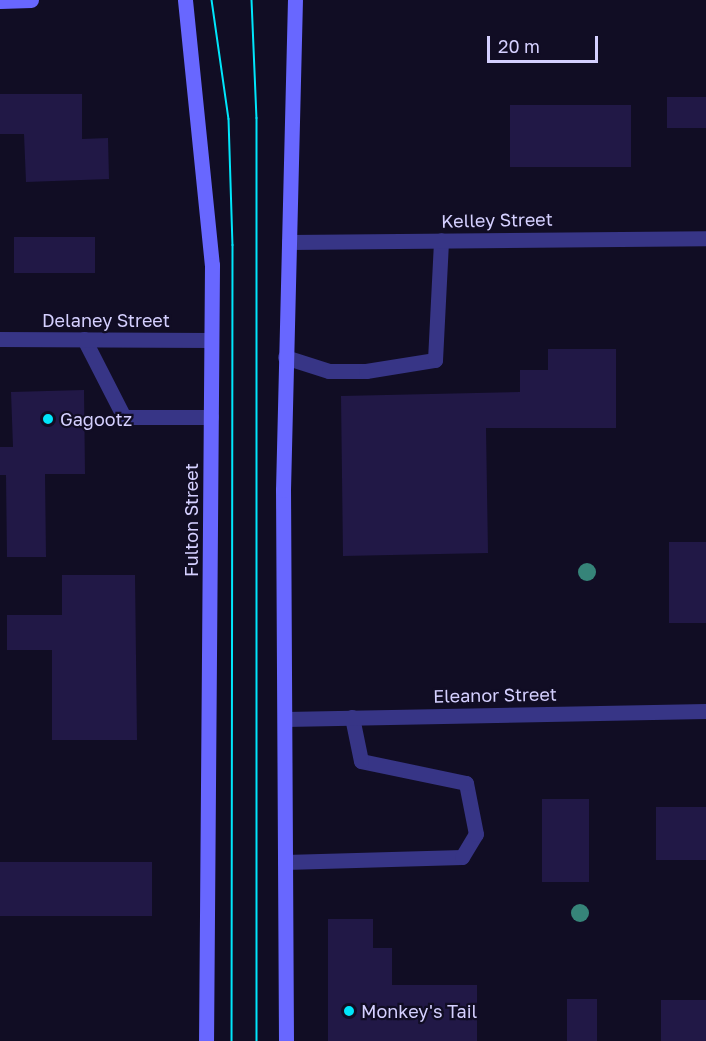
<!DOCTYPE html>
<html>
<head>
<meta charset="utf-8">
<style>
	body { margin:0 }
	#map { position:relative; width:706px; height:1041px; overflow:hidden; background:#110d24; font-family:"Golos Text",sans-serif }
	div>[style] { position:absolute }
	.building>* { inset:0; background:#211846 }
	.lane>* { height:15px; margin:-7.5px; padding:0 7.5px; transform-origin:7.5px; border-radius:7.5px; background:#373586 }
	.street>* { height:15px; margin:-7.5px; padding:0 7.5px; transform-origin:7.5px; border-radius:7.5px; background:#373586 }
	.secondary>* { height:15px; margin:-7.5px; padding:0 7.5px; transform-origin:7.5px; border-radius:7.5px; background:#6867ff }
	.tram>* { height:1.5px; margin:-0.75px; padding:0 0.75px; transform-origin:0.75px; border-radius:0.75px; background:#00e6fb }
	.trees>* { width:18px; height:18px; margin:-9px; border-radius:50%; background:#368479 }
	.dots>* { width:16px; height:16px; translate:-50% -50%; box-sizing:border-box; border:3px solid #110d24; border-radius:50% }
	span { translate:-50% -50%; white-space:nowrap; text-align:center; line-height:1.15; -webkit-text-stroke:4.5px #110d24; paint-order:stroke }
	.street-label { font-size:18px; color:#d5d0ff }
	.poi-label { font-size:18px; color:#d5d0ff }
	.left { translate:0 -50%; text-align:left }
	.scale { position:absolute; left:487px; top:36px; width:111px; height:27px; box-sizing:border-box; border:3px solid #d5d0ff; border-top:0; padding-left:8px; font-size:18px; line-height:21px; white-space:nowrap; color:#d5d0ff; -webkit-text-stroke:4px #110d24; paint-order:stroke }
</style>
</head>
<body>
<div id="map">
	<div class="building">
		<i style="clip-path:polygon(0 94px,82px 94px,82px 139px,108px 138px,109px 179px,26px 182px,24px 134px,0 134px)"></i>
		<i style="clip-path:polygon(667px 97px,706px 97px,706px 128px,667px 128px)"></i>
		<i style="clip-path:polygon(510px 105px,631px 105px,631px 167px,510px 167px)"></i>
		<i style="clip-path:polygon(14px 237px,95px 237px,95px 273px,14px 273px)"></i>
		<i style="clip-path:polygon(548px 349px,616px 349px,616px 428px,486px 428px,488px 553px,343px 556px,341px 396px,520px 392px,520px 370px,548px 370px)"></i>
		<i style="clip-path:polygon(84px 390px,85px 474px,45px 474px,46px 557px,7px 557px,6px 475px,0 475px,0 447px,13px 447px,11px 392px)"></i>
		<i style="clip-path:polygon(669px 542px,706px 542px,706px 623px,669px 623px)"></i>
		<i style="clip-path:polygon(62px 575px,135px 575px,137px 740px,52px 740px,52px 650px,7px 650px,7px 615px,62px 615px)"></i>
		<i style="clip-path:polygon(542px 799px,589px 799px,589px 882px,542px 882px)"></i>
		<i style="clip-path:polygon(656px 807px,706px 807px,706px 860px,656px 860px)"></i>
		<i style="clip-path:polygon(0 862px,152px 862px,152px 916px,0 916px)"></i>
		<i style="clip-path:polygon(328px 919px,373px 919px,373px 948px,392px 948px,392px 985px,477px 985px,477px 1041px,328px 1041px)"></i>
		<i style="clip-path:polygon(567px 999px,597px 999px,597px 1041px,567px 1041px)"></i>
		<i style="clip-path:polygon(661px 1000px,706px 1000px,706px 1041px,661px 1041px)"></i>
	</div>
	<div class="lane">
		<i style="left:84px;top:339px;width:88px;rotate:62.9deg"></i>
		<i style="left:124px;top:417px;width:87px"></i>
		<i style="left:285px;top:357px;width:46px;rotate:17.7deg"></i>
		<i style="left:329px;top:371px;width:37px"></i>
		<i style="left:366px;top:371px;width:70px;rotate:-9.1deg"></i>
		<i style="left:435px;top:360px;width:120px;rotate:-87.1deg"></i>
		<i style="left:285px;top:862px;width:177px;rotate:-1.6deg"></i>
		<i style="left:462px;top:857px;width:27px;rotate:-59deg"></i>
		<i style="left:476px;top:834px;width:52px;rotate:-101.1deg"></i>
		<i style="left:466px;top:783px;width:107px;rotate:-168.2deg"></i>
		<i style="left:361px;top:761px;width:45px;rotate:-101.6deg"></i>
	</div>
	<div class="street">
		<i style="left:289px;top:242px;width:417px;rotate:-0.5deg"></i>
		<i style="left:0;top:339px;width:211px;rotate:0.3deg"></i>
		<i style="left:285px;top:719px;width:421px;rotate:-1.1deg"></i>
	</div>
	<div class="secondary">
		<i style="left:185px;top:0;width:266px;rotate:84.2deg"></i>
		<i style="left:212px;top:265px;width:776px;rotate:90.44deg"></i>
		<i style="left:0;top:1px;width:31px;rotate:-2deg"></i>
		<i style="left:286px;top:1041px;width:551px;rotate:-90.31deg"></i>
		<i style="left:283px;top:490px;width:490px;rotate:-88.6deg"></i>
	</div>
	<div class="tram">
		<i style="left:212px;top:0;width:120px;rotate:81.9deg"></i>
		<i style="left:229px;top:119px;width:126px;rotate:88.2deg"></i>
		<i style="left:233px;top:245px;width:796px;rotate:90.07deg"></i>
		<i style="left:252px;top:0;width:118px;rotate:87.6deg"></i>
		<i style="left:257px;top:118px;width:923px;rotate:90deg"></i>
	</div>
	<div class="trees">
		<i style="left:587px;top:572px"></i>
		<i style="left:580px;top:913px"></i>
	</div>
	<div class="dots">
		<i style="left:48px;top:419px;background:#00e6fb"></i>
		<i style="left:349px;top:1011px;background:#00e6fb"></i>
	</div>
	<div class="street-label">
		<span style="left:497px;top:220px;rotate:-1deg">Kelley Street</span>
		<span style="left:106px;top:320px">Delaney Street</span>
		<span style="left:191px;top:520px;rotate:-90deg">Fulton Street</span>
		<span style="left:495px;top:695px;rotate:-1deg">Eleanor Street</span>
	</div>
	<div class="poi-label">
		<span class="left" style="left:60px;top:419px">Gagootz</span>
		<span class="left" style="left:361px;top:1011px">Monkey's Tail</span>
	</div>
	<div class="scale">20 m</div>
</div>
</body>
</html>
